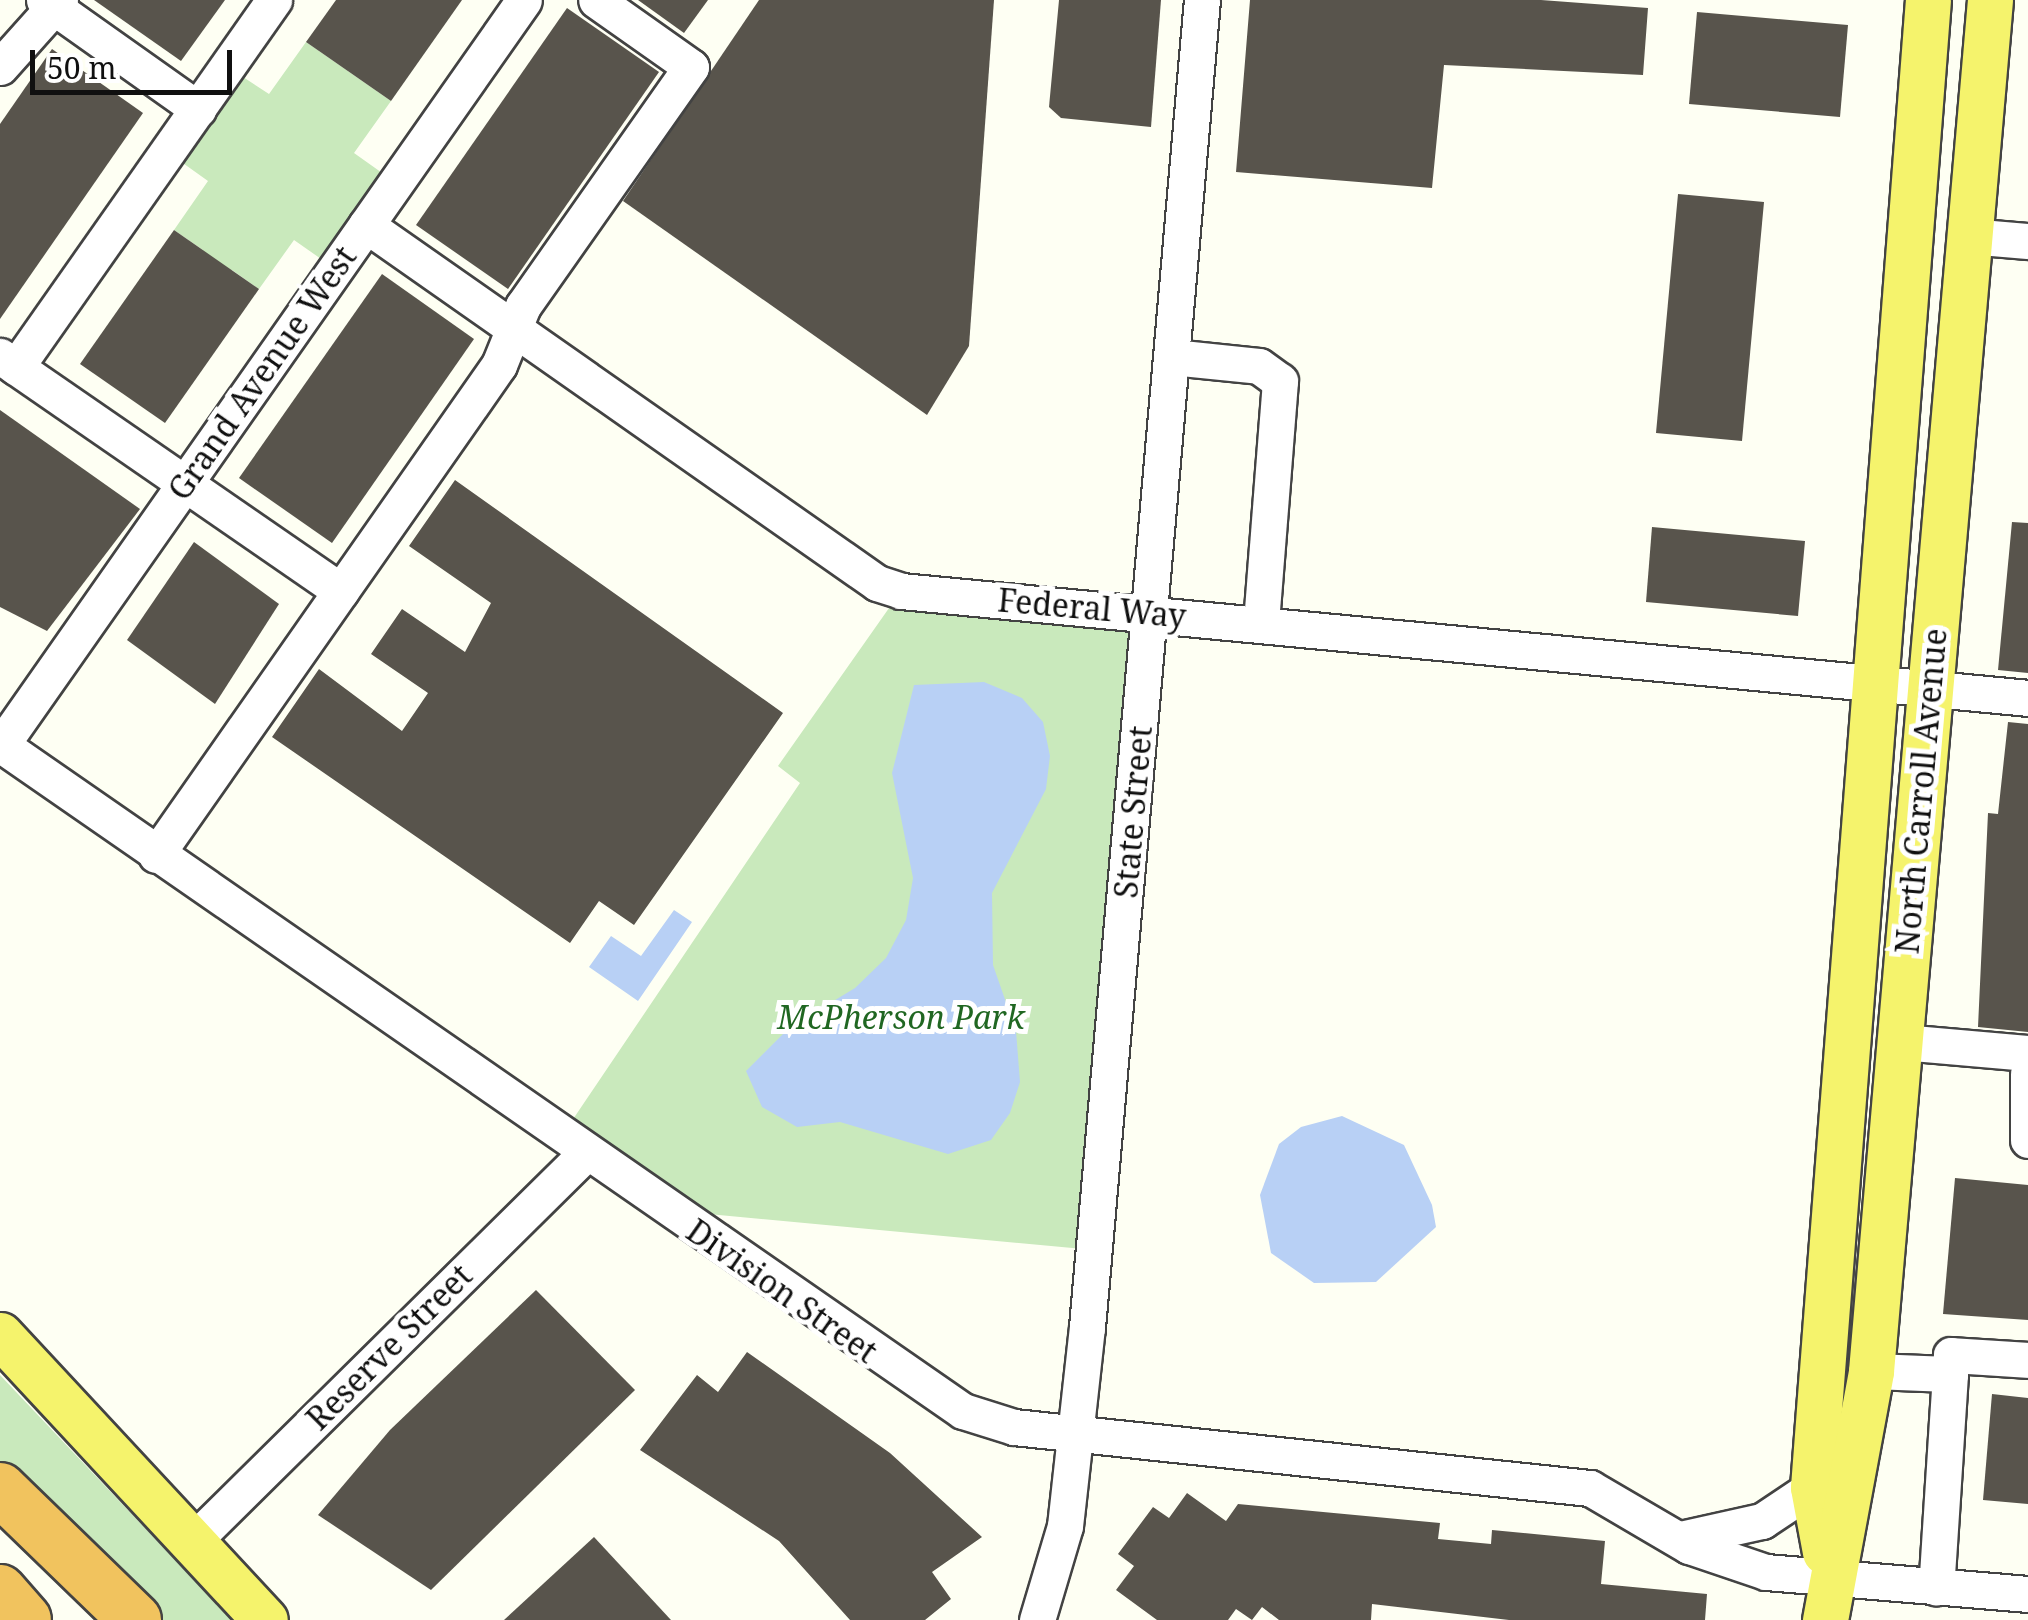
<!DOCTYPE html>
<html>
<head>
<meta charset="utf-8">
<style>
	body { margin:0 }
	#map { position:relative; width:2028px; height:1620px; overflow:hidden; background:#fefff3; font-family:"Noto Serif",serif }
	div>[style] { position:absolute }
	.green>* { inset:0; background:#c9e9bc }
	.water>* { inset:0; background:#b8d0f5 }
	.building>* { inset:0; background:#58544c }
	.roads { filter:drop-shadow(2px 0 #434343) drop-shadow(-2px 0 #434343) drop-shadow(0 2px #434343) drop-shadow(0 -2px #434343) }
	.minor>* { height:35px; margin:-17.5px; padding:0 17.5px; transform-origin:17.5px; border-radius:17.5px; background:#fff }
	.major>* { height:45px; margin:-22.5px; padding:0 22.5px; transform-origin:22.5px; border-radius:22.5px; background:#f5f36c }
	.highway>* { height:52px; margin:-26px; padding:0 26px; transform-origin:26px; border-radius:26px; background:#f1c35e }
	span { translate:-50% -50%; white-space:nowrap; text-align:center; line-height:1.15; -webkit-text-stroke:10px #fff; paint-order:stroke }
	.street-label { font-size:32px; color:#101010 }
	.park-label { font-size:32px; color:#206722; font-style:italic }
	.scale { position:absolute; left:30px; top:50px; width:202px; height:45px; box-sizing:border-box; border:5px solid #101010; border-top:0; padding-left:12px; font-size:30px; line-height:35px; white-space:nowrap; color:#101010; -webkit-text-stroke:8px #fff; paint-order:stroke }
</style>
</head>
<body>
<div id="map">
	<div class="green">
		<i style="clip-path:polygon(306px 42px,391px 101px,354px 153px,385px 175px,324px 261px,294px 240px,259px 289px,232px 270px,182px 281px,203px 250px,174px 230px,208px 181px,180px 161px,240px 75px,269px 94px)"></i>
		<i style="clip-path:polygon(901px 591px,1150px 612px,1094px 1250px,666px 1210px,561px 1137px,800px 783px,778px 766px)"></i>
		<i style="clip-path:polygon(0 1375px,232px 1620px,161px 1620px,0 1461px)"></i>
	</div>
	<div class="water">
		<i style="clip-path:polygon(984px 682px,1022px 698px,1043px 722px,1050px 756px,1046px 789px,992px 893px,993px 965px,1016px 1031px,1020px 1082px,1010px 1113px,991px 1140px,948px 1154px,840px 1122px,797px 1127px,762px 1107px,746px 1071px,789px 1028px,855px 988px,886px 958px,906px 920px,913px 878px,892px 773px,914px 685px)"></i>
		<i style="clip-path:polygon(674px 910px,692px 922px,638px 1001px,589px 967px,611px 936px,641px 956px)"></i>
		<i style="clip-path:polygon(1342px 1116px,1404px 1145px,1432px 1205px,1436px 1227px,1376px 1282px,1314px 1283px,1271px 1253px,1260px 1195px,1279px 1144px,1301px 1127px)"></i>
	</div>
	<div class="building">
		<i style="clip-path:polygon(94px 0,225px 0,181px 61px)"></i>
		<i style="clip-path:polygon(336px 0,462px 0,391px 101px,306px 42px)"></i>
		<i style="clip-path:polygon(638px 0,708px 0,684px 33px)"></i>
		<i style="clip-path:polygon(759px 0,994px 0,969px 346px,927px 415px,623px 201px)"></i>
		<i style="clip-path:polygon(1059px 0,1161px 0,1151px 127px,1061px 118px,1049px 107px)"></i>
		<i style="clip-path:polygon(1250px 0,1541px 0,1648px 8px,1643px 75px,1444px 65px,1432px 188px,1236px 172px)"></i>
		<i style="clip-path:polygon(567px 8px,659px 72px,508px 289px,416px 225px)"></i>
		<i style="clip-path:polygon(1697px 12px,1848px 25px,1840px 117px,1689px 104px)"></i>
		<i style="clip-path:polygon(52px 49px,143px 113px,0 319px,0 124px)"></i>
		<i style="clip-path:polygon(1678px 194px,1764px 202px,1742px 441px,1656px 433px)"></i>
		<i style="clip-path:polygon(174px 230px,259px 289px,165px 423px,80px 364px)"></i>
		<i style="clip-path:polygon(382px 274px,474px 339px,332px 543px,239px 478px)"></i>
		<i style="clip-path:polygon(0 410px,140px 509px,47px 631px,0 607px)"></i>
		<i style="clip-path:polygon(455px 480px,783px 713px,634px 925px,599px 901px,570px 943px,272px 737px,319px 669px,402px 731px,428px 693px,371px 654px,402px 609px,465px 652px,491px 603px,409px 546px)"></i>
		<i style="clip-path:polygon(2012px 522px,2028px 523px,2028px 673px,1998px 670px)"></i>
		<i style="clip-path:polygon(1652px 527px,1805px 541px,1798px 616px,1646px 602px)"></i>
		<i style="clip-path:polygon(194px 542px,279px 604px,215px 704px,127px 640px)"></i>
		<i style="clip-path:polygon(2008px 722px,2028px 724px,2028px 1032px,1978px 1027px,1988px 813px,1998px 814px)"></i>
		<i style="clip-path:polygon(1955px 1178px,2028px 1185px,2028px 1320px,1943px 1314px)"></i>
		<i style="clip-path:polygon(536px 1290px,635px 1390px,431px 1590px,318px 1515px,390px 1430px)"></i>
		<i style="clip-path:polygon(747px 1352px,890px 1453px,982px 1537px,932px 1572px,951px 1599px,925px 1620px,850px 1620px,779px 1541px,640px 1450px,697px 1375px,718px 1392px)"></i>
		<i style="clip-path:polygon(1992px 1394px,2028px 1398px,2028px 1504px,1983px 1500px)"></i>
		<i style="clip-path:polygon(1187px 1493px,1226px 1521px,1238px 1504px,1440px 1523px,1438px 1539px,1491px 1544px,1492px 1530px,1605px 1541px,1601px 1584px,1707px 1594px,1705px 1620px,1509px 1620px,1372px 1604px,1371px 1620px,1279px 1620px,1262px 1607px,1252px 1620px,1236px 1609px,1228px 1620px,1157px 1620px,1116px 1590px,1134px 1566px,1118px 1554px,1153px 1507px,1169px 1518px)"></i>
		<i style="clip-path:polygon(594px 1537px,671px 1620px,504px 1620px)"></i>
	</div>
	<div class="roads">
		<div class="minor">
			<i style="left:44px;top:0;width:189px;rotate:35.3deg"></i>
			<i style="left:0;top:67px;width:90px;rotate:-48.2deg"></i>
			<i style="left:366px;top:225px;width:624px;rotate:35.01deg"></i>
			<i style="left:877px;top:583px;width:25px;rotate:18deg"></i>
			<i style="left:901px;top:591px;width:1132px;rotate:5.42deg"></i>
			<i style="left:1968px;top:236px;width:60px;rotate:4.8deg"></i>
			<i style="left:0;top:356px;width:414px;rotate:34.6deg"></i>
			<i style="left:1172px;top:357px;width:87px;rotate:5.9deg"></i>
			<i style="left:1259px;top:366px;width:26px;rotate:36deg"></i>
			<i style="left:1280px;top:381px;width:244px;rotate:94.5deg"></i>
			<i style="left:16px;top:367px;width:449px;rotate:-54.9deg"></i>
			<i style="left:0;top:744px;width:1171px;rotate:34.71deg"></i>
			<i style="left:963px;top:1411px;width:53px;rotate:17.4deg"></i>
			<i style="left:1014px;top:1427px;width:579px;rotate:6.05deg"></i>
			<i style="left:1590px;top:1488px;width:115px;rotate:30.4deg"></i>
			<i style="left:1689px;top:1546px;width:81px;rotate:18.7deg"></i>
			<i style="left:1766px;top:1572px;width:263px;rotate:4.8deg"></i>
			<i style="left:0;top:747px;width:912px;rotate:-54.95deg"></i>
			<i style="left:156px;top:855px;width:598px;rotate:-55.01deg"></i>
			<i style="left:499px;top:365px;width:64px;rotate:-67.9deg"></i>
			<i style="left:523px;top:306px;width:292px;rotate:-54.9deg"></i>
			<i style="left:691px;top:67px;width:116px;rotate:-144.8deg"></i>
			<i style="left:1902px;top:1042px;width:126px;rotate:5deg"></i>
			<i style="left:2028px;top:1074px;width:66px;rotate:90deg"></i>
			<i style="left:1871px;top:1371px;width:79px;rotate:2.2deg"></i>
			<i style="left:1950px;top:1374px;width:214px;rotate:93.7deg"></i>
			<i style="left:1950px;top:1374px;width:19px;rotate:-87deg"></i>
			<i style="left:1951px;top:1355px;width:77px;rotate:3.7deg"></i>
			<i style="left:1680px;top:1539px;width:84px;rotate:-12.4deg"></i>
			<i style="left:1762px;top:1521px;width:61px;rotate:-33.7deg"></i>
			<i style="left:193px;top:1541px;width:551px;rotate:-44.63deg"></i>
			<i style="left:1037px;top:1620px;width:98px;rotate:-73.4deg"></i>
			<i style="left:1065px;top:1526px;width:200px;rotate:-83.7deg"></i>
			<i style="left:1087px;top:1327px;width:1332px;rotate:-85.05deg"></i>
		</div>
		<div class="major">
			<i style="left:0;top:1335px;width:389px;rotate:47.1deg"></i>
			<i style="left:1825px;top:1552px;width:66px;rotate:-100.5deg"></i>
			<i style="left:1813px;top:1487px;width:1491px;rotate:-85.58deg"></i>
			<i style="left:1825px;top:1620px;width:253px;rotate:-79.5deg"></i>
			<i style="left:1871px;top:1371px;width:1376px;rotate:-85.04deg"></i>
		</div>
		<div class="highway">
			<i style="left:0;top:1489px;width:188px;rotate:44.1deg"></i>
			<i style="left:0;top:1591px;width:38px;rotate:49deg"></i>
		</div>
	</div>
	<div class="street-label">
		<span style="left:262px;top:373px;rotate:-55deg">Grand Avenue West</span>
		<span style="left:1092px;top:608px;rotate:5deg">Federal Way</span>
		<span style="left:1921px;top:791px;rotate:-85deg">North Carroll Avenue</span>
		<span style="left:1133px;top:812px;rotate:-85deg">State Street</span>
		<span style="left:782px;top:1291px;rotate:35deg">Division Street</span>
		<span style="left:389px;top:1347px;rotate:-45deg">Reserve Street</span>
	</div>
	<div class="park-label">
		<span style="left:901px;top:1017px">McPherson Park</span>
	</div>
	<div class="scale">50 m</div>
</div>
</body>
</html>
